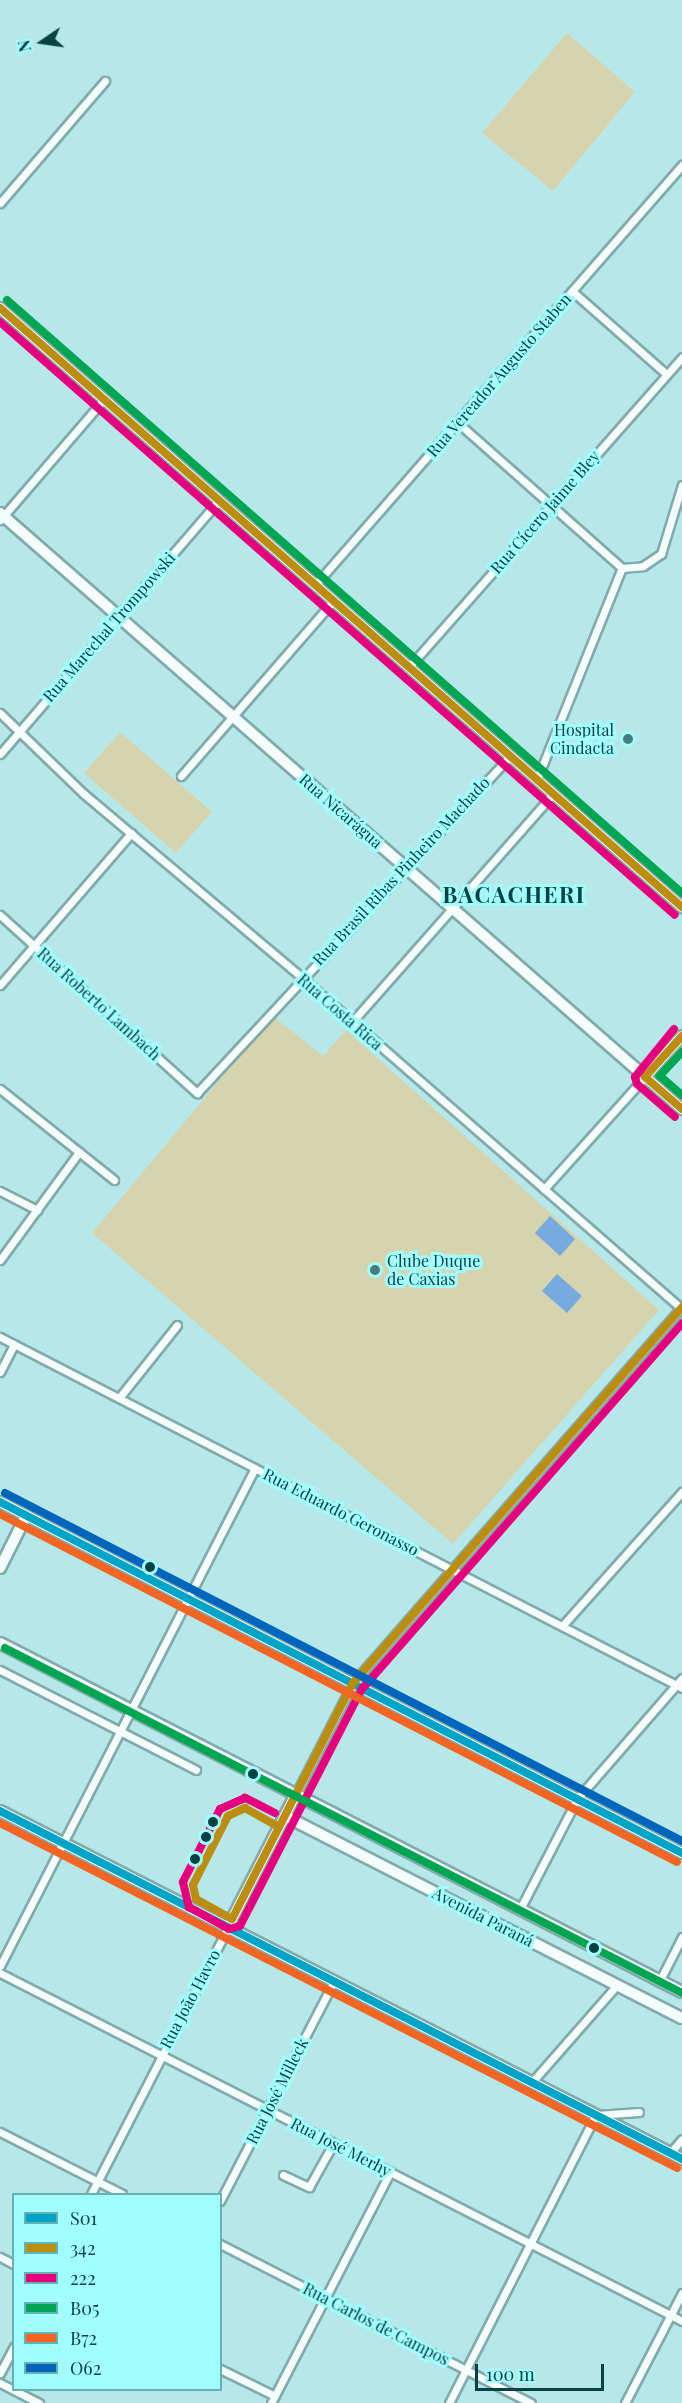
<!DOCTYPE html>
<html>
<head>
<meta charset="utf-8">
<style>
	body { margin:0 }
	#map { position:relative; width:682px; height:2403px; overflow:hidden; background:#b6e8e9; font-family:"Playfair Display",serif }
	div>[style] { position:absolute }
	.green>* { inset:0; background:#d6d4af }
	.water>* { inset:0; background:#77aade }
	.roads { filter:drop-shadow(2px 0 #82aaab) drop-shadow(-2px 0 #82aaab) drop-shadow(0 2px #82aaab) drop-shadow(0 -2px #82aaab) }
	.street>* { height:7px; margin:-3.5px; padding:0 3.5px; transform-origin:3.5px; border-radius:3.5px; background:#f4fcfc }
	.secondary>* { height:10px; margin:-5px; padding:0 5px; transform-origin:5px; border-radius:5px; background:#f4fcfc }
	.primary>* { height:10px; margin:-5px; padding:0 5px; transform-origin:5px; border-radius:5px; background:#f4fcfc }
	.bus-1>* { height:8px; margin:-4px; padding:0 4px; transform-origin:4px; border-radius:4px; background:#00a4c7 }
	.bus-2>* { height:8px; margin:-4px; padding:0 4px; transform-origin:4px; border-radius:4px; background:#bb8d11 }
	.bus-3>* { height:8px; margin:-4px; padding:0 4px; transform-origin:4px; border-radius:4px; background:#e5007d }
	.bus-4>* { height:8px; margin:-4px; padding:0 4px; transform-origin:4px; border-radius:4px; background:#00a651 }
	.bus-5>* { height:8px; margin:-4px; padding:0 4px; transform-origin:4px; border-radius:4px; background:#f26522 }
	.bus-6>* { height:8px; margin:-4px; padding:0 4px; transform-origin:4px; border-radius:4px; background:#0065bd }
	.dots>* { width:16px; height:16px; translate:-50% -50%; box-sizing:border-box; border:3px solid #a1fdfe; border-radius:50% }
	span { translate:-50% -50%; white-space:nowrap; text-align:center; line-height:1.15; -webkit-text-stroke:6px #a1fdfe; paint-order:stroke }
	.street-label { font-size:16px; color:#084243 }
	.poi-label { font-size:16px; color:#084243 }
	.right { translate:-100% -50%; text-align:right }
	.left { translate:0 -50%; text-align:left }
	.district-label { font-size:22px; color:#084243; font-weight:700; letter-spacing:1.5px }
	.legend { position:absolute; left:12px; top:2193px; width:210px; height:198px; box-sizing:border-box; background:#a1fdfe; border:2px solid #64b2b3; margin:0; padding:8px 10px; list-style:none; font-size:18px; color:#084243 }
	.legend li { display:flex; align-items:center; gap:12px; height:30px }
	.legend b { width:30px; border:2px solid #64b2b3 }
	.north { position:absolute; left:12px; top:12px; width:60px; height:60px; -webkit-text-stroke:4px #a1fdfe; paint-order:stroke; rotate:257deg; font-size:16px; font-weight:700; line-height:24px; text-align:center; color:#084243 }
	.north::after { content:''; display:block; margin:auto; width:21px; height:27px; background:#084243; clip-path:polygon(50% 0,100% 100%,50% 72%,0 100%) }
	.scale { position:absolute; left:475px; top:2364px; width:129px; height:27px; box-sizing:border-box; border:3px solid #084243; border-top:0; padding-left:8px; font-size:18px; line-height:21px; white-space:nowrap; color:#084243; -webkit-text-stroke:4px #a1fdfe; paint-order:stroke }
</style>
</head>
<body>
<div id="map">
	<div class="green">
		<i style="clip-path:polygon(567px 33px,635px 92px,553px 191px,482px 133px)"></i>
		<i style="clip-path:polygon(120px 732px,212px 812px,176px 853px,84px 773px)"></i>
		<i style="clip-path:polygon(273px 1016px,323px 1056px,346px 1030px,659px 1310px,453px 1544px,92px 1233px)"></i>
	</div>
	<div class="water">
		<i style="clip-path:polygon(550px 1216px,575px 1239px,560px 1256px,535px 1233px)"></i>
		<i style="clip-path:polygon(557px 1274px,582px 1296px,567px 1313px,542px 1291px)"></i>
	</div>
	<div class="roads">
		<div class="street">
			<i style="left:0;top:203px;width:161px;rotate:-49.3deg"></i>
			<i style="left:572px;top:291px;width:125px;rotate:41.4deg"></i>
			<i style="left:457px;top:422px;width:220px;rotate:41.5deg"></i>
			<i style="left:0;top:520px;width:160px;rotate:-49.3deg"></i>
			<i style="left:622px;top:568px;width:21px;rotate:-5deg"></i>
			<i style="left:643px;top:566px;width:22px;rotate:-34deg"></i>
			<i style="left:661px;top:554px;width:72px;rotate:-73.1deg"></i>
			<i style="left:315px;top:585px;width:558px;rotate:-48.85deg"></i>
			<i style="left:409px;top:667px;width:413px;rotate:-48.6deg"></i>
			<i style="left:0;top:713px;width:117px;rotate:44deg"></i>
			<i style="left:84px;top:794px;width:284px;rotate:40.1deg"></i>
			<i style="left:301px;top:977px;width:505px;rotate:41.07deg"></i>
			<i style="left:0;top:754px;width:335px;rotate:-49.2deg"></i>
			<i style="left:181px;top:776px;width:232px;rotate:-49deg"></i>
			<i style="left:537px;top:779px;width:227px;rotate:-68.1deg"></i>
			<i style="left:0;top:915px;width:266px;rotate:42.1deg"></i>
			<i style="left:197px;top:1093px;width:460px;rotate:-47.1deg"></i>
			<i style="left:0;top:985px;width:201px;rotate:-49.2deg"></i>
			<i style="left:352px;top:1022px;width:304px;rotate:-48.6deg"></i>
			<i style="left:0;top:1089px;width:146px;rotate:38.6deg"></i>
			<i style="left:544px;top:1189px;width:151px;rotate:-48deg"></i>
			<i style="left:0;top:1191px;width:42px;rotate:27.2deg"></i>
			<i style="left:0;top:1260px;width:134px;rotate:-53.8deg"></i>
			<i style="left:0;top:1337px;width:767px;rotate:27.23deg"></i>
			<i style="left:0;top:1372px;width:31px;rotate:-63deg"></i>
			<i style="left:119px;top:1398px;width:93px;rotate:-51.5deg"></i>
			<i style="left:562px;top:1626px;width:180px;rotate:-48.2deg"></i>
			<i style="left:0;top:1670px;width:220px;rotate:27deg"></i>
			<i style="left:296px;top:1794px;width:125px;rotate:-62.8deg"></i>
			<i style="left:353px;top:1683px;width:500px;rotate:-48.8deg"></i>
			<i style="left:520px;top:1909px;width:124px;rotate:-62.6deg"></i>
			<i style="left:577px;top:1799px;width:160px;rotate:-49deg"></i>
			<i style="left:0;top:1966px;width:559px;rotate:-62.89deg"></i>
			<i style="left:0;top:1973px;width:766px;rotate:27.03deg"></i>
			<i style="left:660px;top:1980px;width:48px;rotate:-62.9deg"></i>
			<i style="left:532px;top:2082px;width:129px;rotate:-48.8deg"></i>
			<i style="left:0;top:2132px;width:137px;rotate:26.9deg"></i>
			<i style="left:670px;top:2153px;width:18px;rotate:-49deg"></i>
			<i style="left:283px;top:2175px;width:29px;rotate:25deg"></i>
			<i style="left:309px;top:2187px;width:49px;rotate:-60.8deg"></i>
			<i style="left:91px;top:2194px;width:300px;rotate:-62.8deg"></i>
			<i style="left:220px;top:2201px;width:248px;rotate:-62.6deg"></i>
			<i style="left:220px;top:2244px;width:349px;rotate:27.1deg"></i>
			<i style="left:0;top:2257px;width:16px;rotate:27deg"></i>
			<i style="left:220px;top:2369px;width:61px;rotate:26.1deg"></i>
			<i style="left:0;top:2373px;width:30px;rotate:-62deg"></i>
			<i style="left:0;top:2383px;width:44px;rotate:27.1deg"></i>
			<i style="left:271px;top:2403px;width:260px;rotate:-62.7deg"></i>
			<i style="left:449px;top:2403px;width:323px;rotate:-63deg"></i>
			<i style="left:596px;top:2115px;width:43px;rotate:-4deg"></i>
			<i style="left:625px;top:2403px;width:124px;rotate:-62.6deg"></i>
		</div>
		<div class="secondary">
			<i style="left:0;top:308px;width:908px;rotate:41.29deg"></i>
			<i style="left:0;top:513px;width:906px;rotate:41.15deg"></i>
			<i style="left:645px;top:1077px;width:55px;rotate:-47.9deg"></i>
			<i style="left:0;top:1568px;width:58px;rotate:-63.4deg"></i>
			<i style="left:0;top:1643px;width:766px;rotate:27.1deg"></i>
			<i style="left:285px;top:1816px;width:445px;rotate:27deg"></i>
			<i style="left:228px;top:1927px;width:149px;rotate:-62.9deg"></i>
		</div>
		<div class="primary">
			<i style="left:0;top:1502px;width:767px;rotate:27.23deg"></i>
			<i style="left:0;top:1811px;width:766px;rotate:27.03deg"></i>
		</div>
	</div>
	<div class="bus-1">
		<i style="left:0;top:1502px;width:767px;rotate:27.23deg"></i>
		<i style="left:0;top:1811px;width:766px;rotate:27.03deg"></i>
	</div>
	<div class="bus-2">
		<i style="left:0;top:308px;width:908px;rotate:41.29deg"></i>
		<i style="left:682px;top:1036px;width:55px;rotate:132.1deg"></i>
		<i style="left:645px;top:1077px;width:49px;rotate:40.9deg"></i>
		<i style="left:279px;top:1827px;width:39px;rotate:-151deg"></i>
		<i style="left:245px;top:1808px;width:19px;rotate:155deg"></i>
		<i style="left:228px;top:1816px;width:77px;rotate:116.9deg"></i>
		<i style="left:193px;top:1885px;width:14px;rotate:78deg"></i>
		<i style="left:196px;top:1899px;width:41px;rotate:29.1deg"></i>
		<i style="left:232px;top:1919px;width:265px;rotate:-62.9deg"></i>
		<i style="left:353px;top:1683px;width:500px;rotate:-48.8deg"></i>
	</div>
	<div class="bus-3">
		<i style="left:0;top:322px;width:898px;rotate:41.3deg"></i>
		<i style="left:674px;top:1029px;width:62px;rotate:129.1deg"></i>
		<i style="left:635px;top:1077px;width:7px;rotate:74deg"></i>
		<i style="left:637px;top:1084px;width:50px;rotate:41deg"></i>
		<i style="left:275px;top:1813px;width:34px;rotate:-153deg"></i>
		<i style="left:245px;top:1798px;width:27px;rotate:156deg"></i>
		<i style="left:220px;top:1809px;width:82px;rotate:116.9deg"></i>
		<i style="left:183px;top:1882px;width:26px;rotate:77deg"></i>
		<i style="left:189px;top:1907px;width:46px;rotate:28.8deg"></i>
		<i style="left:229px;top:1929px;width:11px;rotate:-15deg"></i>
		<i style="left:240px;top:1926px;width:267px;rotate:-62.8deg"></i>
		<i style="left:362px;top:1689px;width:486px;rotate:-48.8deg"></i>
	</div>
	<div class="bus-4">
		<i style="left:7px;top:300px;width:898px;rotate:41.3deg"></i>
		<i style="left:682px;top:1052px;width:33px;rotate:133deg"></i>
		<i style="left:660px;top:1076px;width:29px;rotate:41deg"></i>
		<i style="left:5px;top:1648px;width:760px;rotate:27deg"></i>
	</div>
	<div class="bus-5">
		<i style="left:0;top:1514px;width:761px;rotate:27.2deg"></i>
		<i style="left:0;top:1823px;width:760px;rotate:27deg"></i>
	</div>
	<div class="bus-6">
		<i style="left:5px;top:1493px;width:761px;rotate:27.2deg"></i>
	</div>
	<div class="dots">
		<i style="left:628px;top:739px;background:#457c7d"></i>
		<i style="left:375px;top:1270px;background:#457c7d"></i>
		<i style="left:150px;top:1567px;background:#084243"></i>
		<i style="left:253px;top:1774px;background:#084243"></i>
		<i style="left:213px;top:1822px;background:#084243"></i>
		<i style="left:206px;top:1837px;background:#084243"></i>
		<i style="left:195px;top:1859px;background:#084243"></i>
		<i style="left:594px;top:1948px;background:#084243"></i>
	</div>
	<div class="street-label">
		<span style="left:499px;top:375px;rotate:-49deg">Rua Vereador Augusto Staben</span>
		<span style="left:545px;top:512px;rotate:-49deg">Rua Cícero Jaime Bley</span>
		<span style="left:109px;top:627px;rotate:-49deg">Rua Marechal Trompowski</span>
		<span style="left:341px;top:811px;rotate:41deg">Rua Nicarágua</span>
		<span style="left:401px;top:871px;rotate:-47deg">Rua Brasil Ribas Pinheiro Machado</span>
		<span style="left:99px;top:1004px;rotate:42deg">Rua Roberto Lambach</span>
		<span style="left:340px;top:1012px;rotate:41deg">Rua Costa Rica</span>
		<span style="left:341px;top:1512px;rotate:27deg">Rua Eduardo Geronasso</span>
		<span style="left:483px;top:1917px;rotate:27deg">Avenida Paraná</span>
		<span style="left:190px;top:1999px;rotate:-62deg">Rua João Havro</span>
		<span style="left:277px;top:2091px;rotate:-63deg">Rua José Milleck</span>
		<span style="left:341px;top:2147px;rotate:27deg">Rua José Merhy</span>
		<span style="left:376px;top:2324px;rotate:27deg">Rua Carlos de Campos</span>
	</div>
	<div class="poi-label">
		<span class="right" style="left:614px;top:739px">Hospital<br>Cindacta</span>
		<span class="left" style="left:387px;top:1270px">Clube Duque<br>de Caxias</span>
	</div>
	<div class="district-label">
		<span style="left:514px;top:895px">BACACHERI</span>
	</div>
	<ul class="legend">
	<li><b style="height:8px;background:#00a4c7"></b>S01</li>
	<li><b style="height:8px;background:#bb8d11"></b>342</li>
	<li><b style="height:8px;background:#e5007d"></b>222</li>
	<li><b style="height:8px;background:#00a651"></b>B05</li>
	<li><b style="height:8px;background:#f26522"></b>B72</li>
	<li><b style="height:8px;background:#0065bd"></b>O62</li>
	</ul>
	<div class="north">N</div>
	<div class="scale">100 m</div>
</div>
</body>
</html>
